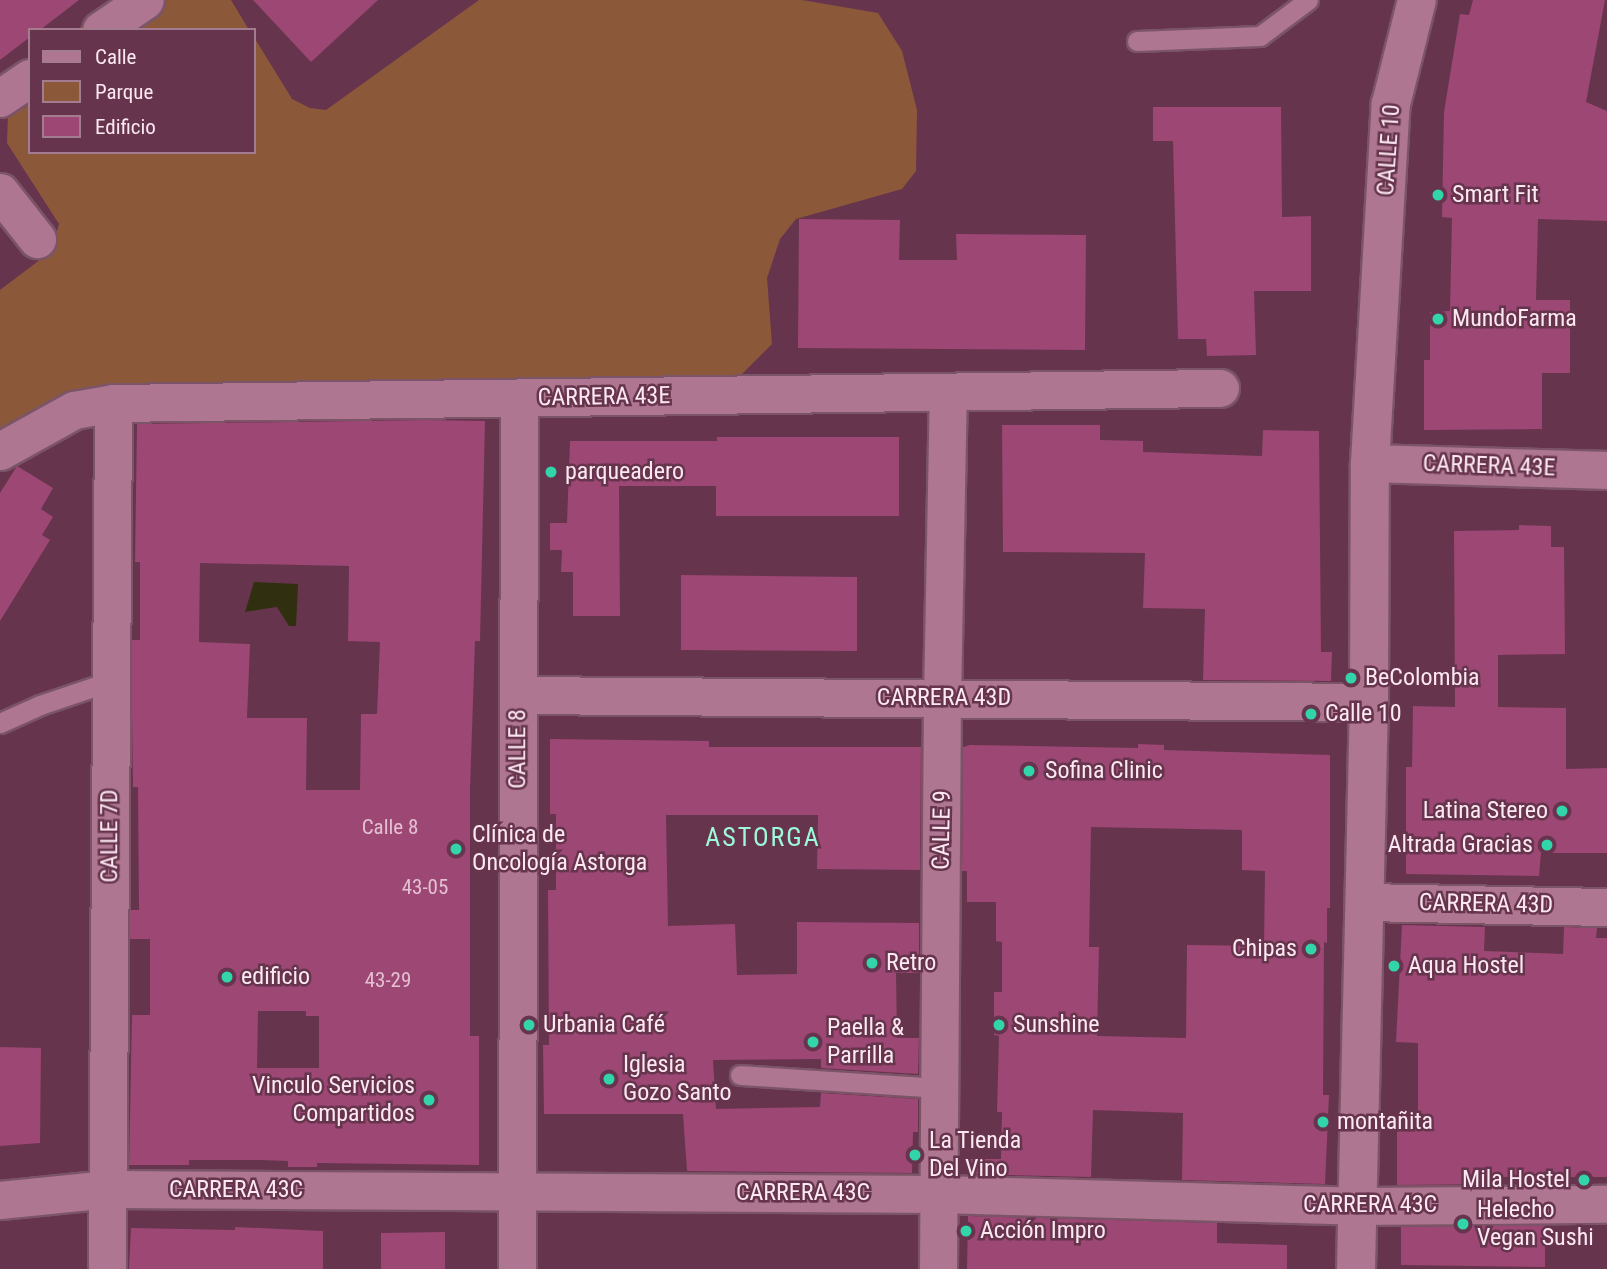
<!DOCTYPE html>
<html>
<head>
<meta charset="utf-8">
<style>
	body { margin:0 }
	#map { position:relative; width:1607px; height:1269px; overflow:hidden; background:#67344e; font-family:"Roboto Condensed",sans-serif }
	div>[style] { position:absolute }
	.green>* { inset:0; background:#8c583a }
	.water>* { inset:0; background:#303010 }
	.building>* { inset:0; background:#9c4774 }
	.roads { filter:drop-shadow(2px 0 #7b5468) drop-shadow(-2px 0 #7b5468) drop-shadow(0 2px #7b5468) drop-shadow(0 -2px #7b5468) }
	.service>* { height:19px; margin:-9.5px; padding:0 9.5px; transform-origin:9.5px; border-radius:9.5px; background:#ae7690 }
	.minor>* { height:37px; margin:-18.5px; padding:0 18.5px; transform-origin:18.5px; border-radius:18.5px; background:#ae7690 }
	.secondary>* { height:38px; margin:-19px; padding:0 19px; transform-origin:19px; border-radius:19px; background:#ae7690 }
	.dots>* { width:19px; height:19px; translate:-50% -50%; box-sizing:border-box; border:4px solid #67344e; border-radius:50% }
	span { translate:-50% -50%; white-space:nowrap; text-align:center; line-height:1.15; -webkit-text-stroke:5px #67344e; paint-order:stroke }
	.number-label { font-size:21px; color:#e4c0d2 }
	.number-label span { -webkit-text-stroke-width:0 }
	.street-label { font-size:24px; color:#fce8f1 }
	.poi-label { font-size:24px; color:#fce8f1 }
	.left { translate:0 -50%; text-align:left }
	.right { translate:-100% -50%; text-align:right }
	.neighbourhood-label { font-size:26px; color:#9dfad9; letter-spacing:2px }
	.legend { position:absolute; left:28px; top:28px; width:228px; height:126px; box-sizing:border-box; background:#67344e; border:2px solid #a37c8f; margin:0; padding:9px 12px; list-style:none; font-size:21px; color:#fce8f1 }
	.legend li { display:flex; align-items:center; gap:14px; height:35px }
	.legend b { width:35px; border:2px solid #a37c8f }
</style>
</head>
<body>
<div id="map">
	<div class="green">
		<i style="clip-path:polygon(112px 0,231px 0,249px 30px,77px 30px)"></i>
		<i style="clip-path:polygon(479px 0,802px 0,878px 13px,902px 51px,917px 110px,916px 171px,902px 189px,796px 219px,780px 239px,767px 278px,772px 344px,735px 381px,145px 389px,0 437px,0 290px,41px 259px,53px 245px,59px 224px,7px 143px,8px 114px,30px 63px,30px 152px,254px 152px,254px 37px,292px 99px,310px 108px,326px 110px)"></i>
	</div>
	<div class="water">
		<i style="clip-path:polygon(254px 582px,298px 584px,296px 626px,289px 626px,277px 607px,245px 612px)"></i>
	</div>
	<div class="building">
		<i style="clip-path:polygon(0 0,79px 0,40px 30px,30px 30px,30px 37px,0 60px)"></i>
		<i style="clip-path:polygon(253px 0,378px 0,311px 62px)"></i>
		<i style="clip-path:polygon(1473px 0,1605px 0,1586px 102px,1607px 111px,1607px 221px,1538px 219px,1536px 300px,1570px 300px,1570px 373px,1542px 373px,1542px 429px,1424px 430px,1424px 360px,1430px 360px,1430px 312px,1450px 311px,1452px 218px,1442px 217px,1444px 112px,1460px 14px,1469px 15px)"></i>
		<i style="clip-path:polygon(1153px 107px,1281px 107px,1282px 217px,1311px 216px,1311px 291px,1254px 291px,1256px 355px,1207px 356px,1206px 339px,1178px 339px,1173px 141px,1153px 141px)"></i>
		<i style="clip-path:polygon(799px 219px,900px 220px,899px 260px,957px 260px,956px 234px,1086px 235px,1085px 350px,798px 348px)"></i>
		<i style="clip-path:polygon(evenodd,426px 420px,485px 421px,480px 641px,475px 641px,470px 790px,470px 1036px,479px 1036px,479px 1165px,317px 1163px,317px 1167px,288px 1167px,288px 1161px,259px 1160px,189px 1160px,189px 1165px,129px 1165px,132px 1015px,150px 1015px,150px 939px,130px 939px,130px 910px,139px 910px,138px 787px,133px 787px,132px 713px,132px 640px,140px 640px,140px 562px,135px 562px,137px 424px,426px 420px,200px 563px,349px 566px,348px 641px,380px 642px,377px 714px,361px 714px,360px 790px,306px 790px,307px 718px,247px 718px,250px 644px,199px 642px,200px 563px,426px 420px,258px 1011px,306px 1011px,306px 1016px,319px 1016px,319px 1068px,257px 1068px,258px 1011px)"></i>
		<i style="clip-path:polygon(1002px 425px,1100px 425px,1100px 440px,1143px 441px,1143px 452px,1262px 456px,1263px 430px,1319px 431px,1321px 652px,1332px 652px,1331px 681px,1203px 680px,1205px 609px,1143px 608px,1145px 553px,1003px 552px)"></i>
		<i style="clip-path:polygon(717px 437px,899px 437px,899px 516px,716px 516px,716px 486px,619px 486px,620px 616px,573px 616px,573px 572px,561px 572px,562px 550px,550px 550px,550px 523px,567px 523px,570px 441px,717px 441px)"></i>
		<i style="clip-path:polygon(17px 466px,53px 488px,41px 509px,53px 517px,42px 535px,50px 540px,0 621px,0 493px)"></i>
		<i style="clip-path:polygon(1519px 525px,1551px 526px,1551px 547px,1564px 547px,1565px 654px,1498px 655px,1498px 707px,1566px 708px,1566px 769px,1607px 768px,1607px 853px,1541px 853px,1539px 876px,1406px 874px,1406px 767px,1412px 767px,1413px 706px,1455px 707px,1454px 531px,1519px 530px)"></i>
		<i style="clip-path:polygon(681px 575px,857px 577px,857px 651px,681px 650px)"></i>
		<i style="clip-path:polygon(550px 739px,709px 741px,709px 747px,921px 747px,920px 870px,817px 869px,818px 815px,666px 815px,668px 926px,735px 924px,737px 975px,797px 974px,797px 922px,919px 923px,919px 973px,896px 973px,897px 1038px,919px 1038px,918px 1074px,821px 1068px,821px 1059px,713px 1060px,716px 1109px,820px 1107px,821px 1093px,918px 1099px,918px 1132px,913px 1132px,912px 1173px,687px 1171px,683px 1114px,544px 1114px,543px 1045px,549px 1045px,548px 890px,556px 890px,556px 814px,550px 814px)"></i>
		<i style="clip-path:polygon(evenodd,1138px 744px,1164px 745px,1164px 750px,1330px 755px,1330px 908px,1327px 908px,1327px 943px,1324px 942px,1323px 1095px,1329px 1095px,1325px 1184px,1182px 1180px,1183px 1113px,1093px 1110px,1091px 1177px,968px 1174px,968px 1159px,1001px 1159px,1002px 1112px,997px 1112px,999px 1036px,994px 1035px,994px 992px,1002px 992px,1002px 942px,996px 941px,996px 902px,967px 902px,967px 871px,962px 871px,963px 747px,970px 745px,1138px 748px,1138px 744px,1091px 827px,1242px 830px,1242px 870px,1265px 871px,1264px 946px,1187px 945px,1186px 1038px,1097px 1036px,1099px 947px,1089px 947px,1091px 827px)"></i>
		<i style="clip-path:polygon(1402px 925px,1485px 927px,1484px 951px,1563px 954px,1564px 927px,1597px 928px,1596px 938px,1607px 938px,1607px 1177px,1501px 1177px,1501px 1184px,1397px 1185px,1397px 1121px,1418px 1121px,1418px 1043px,1396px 1042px)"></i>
		<i style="clip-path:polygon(0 1047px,41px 1048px,40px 1143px,0 1146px)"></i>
		<i style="clip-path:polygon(968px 1216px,1217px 1223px,1217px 1243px,1287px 1245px,1287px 1269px,967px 1269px)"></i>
		<i style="clip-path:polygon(1545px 1225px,1545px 1267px,1401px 1265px,1401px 1227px)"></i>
		<i style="clip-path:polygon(235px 1227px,323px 1231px,323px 1269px,129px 1269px,131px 1228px,235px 1230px)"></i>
		<i style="clip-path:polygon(445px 1232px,445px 1269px,381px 1269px,381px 1233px)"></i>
	</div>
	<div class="roads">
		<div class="service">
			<i style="left:1137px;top:41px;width:123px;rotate:-2.3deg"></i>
			<i style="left:1260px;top:36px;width:60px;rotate:-36.9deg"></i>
			<i style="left:0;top:723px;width:44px;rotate:-24.2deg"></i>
			<i style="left:40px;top:705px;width:75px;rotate:-18.7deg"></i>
			<i style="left:740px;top:1075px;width:199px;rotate:3.7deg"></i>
		</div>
		<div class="minor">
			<i style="left:101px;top:30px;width:53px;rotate:-34.3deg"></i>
			<i style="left:0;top:98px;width:36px;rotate:-34deg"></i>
			<i style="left:0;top:192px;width:60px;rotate:51.8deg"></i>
			<i style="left:0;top:451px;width:85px;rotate:-29deg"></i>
			<i style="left:74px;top:410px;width:40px;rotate:-10deg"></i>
			<i style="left:113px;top:403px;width:1107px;rotate:-0.78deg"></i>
			<i style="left:1370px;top:463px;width:237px;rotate:1.7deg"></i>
			<i style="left:518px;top:695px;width:851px;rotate:0.47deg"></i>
			<i style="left:1365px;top:902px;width:242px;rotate:1.2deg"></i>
			<i style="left:0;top:1200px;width:109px;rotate:-5.8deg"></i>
			<i style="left:108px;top:1189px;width:831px;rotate:0.34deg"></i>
			<i style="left:939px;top:1194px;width:418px;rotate:1.6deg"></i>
			<i style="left:1357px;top:1206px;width:250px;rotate:-0.5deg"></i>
			<i style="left:107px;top:1269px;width:866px;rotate:-89.6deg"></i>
			<i style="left:517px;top:1269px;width:871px;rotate:-89.87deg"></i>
			<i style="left:938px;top:1269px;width:571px;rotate:-89.6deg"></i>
			<i style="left:942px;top:698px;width:306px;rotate:-88.9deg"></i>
		</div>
		<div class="secondary">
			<i style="left:1356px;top:1269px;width:567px;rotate:-88.69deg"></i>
			<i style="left:1369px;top:702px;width:239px;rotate:-89.8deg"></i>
			<i style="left:1370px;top:463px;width:360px;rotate:-86.7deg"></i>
			<i style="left:1391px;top:104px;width:107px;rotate:-76deg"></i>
		</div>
	</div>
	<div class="dots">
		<i style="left:1438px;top:195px;background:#32d4a9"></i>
		<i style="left:1438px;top:319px;background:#32d4a9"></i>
		<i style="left:551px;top:472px;background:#32d4a9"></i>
		<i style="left:1351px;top:678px;background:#32d4a9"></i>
		<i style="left:1311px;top:714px;background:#32d4a9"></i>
		<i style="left:1029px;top:771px;background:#32d4a9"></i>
		<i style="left:1562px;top:811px;background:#32d4a9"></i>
		<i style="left:1547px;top:845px;background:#32d4a9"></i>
		<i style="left:456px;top:849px;background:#32d4a9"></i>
		<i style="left:1311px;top:949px;background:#32d4a9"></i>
		<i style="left:872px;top:963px;background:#32d4a9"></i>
		<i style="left:1394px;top:966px;background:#32d4a9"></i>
		<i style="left:227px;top:977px;background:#32d4a9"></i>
		<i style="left:529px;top:1025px;background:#32d4a9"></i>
		<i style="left:999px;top:1025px;background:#32d4a9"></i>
		<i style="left:813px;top:1042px;background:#32d4a9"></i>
		<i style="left:609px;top:1079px;background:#32d4a9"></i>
		<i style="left:429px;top:1100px;background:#32d4a9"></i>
		<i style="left:1323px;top:1122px;background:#32d4a9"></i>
		<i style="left:915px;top:1155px;background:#32d4a9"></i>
		<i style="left:1584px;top:1180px;background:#32d4a9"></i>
		<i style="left:1463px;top:1224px;background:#32d4a9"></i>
		<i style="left:966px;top:1231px;background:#32d4a9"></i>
	</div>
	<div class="number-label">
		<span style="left:390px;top:827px">Calle 8</span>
		<span style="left:425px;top:887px">43-05</span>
		<span style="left:388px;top:980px">43-29</span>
	</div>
	<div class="street-label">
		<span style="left:1389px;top:150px;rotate:-86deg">CALLE 10</span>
		<span style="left:604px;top:397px;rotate:-1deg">CARRERA 43E</span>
		<span style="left:1489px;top:466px;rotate:2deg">CARRERA 43E</span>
		<span style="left:944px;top:698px">CARRERA 43D</span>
		<span style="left:518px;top:749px;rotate:-90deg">CALLE 8</span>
		<span style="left:942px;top:830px;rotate:-89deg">CALLE 9</span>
		<span style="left:110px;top:836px;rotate:-90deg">CALLE 7D</span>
		<span style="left:1486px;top:904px;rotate:1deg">CARRERA 43D</span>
		<span style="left:236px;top:1190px">CARRERA 43C</span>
		<span style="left:803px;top:1193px">CARRERA 43C</span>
		<span style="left:1370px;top:1205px">CARRERA 43C</span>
	</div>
	<div class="poi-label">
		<span class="left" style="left:1452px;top:195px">Smart Fit</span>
		<span class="left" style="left:1452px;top:319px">MundoFarma</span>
		<span class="left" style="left:565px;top:472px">parqueadero</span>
		<span class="left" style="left:1365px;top:678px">BeColombia</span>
		<span class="left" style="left:1325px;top:714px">Calle 10</span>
		<span class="left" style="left:1045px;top:771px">Sofina Clinic</span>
		<span class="right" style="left:1548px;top:811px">Latina Stereo</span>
		<span class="left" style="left:472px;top:849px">Clínica de<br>Oncología Astorga</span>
		<span class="right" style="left:1533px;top:845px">Altrada Gracias</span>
		<span class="right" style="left:1297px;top:949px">Chipas</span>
		<span class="left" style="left:886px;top:963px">Retro</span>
		<span class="left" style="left:1408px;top:966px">Aqua Hostel</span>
		<span class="left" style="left:241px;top:977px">edificio</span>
		<span class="left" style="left:543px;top:1025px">Urbania Café</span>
		<span class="left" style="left:1013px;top:1025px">Sunshine</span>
		<span class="left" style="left:827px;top:1042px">Paella &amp;<br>Parrilla</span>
		<span class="left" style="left:623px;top:1079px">Iglesia<br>Gozo Santo</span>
		<span class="right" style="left:415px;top:1100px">Vinculo Servicios<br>Compartidos</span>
		<span class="left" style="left:1337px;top:1122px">montañita</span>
		<span class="left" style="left:929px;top:1155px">La Tienda<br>Del Vino</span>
		<span class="right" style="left:1570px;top:1180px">Mila Hostel</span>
		<span class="left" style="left:1477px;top:1224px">Helecho<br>Vegan Sushi</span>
		<span class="left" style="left:980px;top:1231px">Acción Impro</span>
	</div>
	<div class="neighbourhood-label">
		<span style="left:763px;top:838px">ASTORGA</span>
	</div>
	<ul class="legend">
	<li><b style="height:9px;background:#ae7690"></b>Calle</li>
	<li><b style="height:19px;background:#8c583a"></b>Parque</li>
	<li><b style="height:19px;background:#9c4774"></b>Edificio</li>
	</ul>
</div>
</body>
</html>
